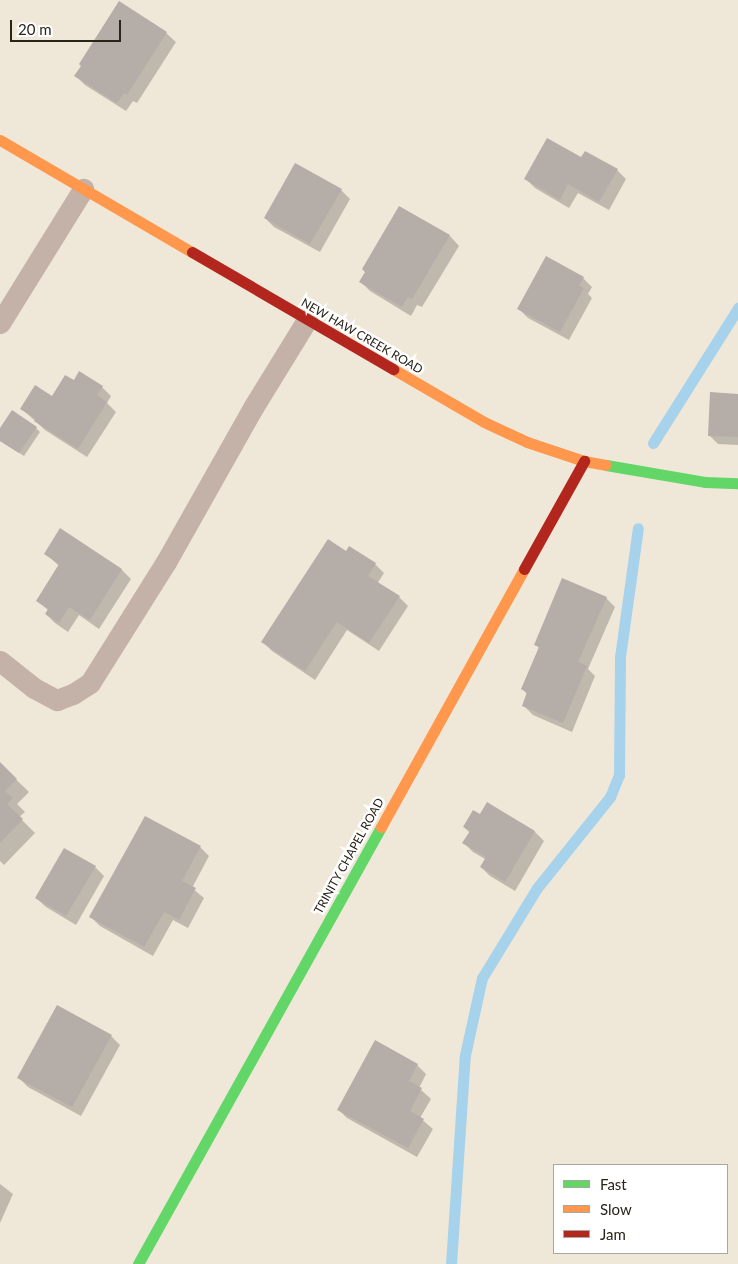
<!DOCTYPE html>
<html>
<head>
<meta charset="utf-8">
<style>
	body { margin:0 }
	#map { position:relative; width:738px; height:1264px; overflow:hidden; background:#efe8d9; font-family:Lato,sans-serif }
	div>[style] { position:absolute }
	.shadow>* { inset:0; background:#0003 }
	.stream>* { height:11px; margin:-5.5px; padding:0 5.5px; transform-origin:5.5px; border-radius:5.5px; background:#a7d2eb }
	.building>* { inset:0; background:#b5ada8 }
	.lane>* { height:21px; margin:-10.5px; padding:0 10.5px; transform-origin:10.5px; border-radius:10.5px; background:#c4b2a9 }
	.fast>* { height:11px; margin:-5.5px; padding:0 5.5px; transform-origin:5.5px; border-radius:5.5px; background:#63d668 }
	.slow>* { height:11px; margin:-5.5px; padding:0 5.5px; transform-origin:5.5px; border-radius:5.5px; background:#ff974d }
	.jam>* { height:11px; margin:-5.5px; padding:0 5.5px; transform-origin:5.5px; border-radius:5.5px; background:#b3261e }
	span { translate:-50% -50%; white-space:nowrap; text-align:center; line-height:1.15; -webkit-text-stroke:5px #fff; paint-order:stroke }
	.street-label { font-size:12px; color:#29241a }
	.legend { position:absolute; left:553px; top:1164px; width:175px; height:90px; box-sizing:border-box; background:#fff; border:1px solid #a9a7a3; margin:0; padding:6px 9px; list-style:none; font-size:15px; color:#29241a }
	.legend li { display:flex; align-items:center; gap:10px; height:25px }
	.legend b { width:25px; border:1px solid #a9a7a3 }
	.scale { position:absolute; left:10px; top:20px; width:111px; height:22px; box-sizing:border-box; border:2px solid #29241a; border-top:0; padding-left:6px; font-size:15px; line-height:18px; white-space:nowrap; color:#29241a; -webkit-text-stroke:4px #fff; paint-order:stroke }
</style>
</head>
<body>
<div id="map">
	<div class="shadow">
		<i style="clip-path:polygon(119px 3px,166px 33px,176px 42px,137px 103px,133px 101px,126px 111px,85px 85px,76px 76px)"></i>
		<i style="clip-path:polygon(582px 159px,617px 170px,626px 179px,609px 210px,578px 193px,569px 208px,535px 188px,526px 179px)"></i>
		<i style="clip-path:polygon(341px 190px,350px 199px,320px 252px,274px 227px,265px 218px)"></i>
		<i style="clip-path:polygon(400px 208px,450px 236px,459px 246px,422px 307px,417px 305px,411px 316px,370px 291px,361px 282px)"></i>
		<i style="clip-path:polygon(583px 278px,592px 287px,588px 294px,592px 298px,569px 340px,528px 318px,519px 309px)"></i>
		<i style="clip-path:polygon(74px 382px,102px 387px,111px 396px,107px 403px,116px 412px,87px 457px,45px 430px,22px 409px,52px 397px)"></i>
		<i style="clip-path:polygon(738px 395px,738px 445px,718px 444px,709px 435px)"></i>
		<i style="clip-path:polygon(36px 428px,40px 432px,24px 456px,0 441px,0 430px)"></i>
		<i style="clip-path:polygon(60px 530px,122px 570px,131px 579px,99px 629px,79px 615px,68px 632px,55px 623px,46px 614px,49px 611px,37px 600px,59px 566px,46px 554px)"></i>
		<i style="clip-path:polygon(347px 552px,375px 564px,384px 573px,377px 584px,399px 597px,408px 606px,379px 651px,347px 630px,315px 680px,272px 651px,263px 642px)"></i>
		<i style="clip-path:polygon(606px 598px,615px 607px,588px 669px,595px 676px,572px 732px,533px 715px,523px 705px,528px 695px,522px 689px,539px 648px,536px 645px)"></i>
		<i style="clip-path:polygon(0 764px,29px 792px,17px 804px,25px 812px,19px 817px,35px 833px,4px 865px,0 861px)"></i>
		<i style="clip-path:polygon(487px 804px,535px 832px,544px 841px,515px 891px,490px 876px,481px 867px,485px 859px,473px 852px,464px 843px,470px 833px,464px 827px,480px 816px)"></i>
		<i style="clip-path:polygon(200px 847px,209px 856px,192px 888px,204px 898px,188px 928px,173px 920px,153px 956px,100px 926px,91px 917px)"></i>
		<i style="clip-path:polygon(95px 867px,104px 876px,76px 925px,46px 907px,36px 898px)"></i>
		<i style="clip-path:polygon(111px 1036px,120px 1045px,81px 1116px,28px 1087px,19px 1078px)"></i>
		<i style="clip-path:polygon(417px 1065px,426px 1074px,419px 1088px,431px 1099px,420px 1118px,433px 1129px,417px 1157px,347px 1118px,338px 1109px)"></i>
		<i style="clip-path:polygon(0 1184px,13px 1194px,0 1223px)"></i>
	</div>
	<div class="stream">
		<i style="left:653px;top:443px;width:160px;rotate:-57.8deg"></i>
		<i style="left:451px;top:1264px;width:209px;rotate:-86.2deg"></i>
		<i style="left:465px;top:1055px;width:79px;rotate:-77.6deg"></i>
		<i style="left:482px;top:978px;width:105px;rotate:-58.6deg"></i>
		<i style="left:537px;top:888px;width:117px;rotate:-51.3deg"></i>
		<i style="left:610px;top:797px;width:24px;rotate:-68deg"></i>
		<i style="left:619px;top:775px;width:118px;rotate:-89.5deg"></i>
		<i style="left:620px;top:657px;width:130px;rotate:-82.1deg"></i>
	</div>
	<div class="building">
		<i style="clip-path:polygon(119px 1px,167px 32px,127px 95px,124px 93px,117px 103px,74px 76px,81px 66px,79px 64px)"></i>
		<i style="clip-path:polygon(547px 138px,581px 157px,585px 151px,618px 169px,599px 202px,568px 184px,560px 200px,524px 179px)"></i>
		<i style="clip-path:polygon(295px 163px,342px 189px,310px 244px,264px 218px)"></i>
		<i style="clip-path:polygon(399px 206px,450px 235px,412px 299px,408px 297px,402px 307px,359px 282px,365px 272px,362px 269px)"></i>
		<i style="clip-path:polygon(546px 256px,584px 277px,579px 286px,584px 288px,560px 332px,517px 309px)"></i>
		<i style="clip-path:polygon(79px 371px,103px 386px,97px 395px,107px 402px,78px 449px,34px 421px,36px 419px,20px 409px,35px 385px,52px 396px,65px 375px,74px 380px)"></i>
		<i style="clip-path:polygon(710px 392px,738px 394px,738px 437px,708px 436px)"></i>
		<i style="clip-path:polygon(12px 410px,37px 427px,19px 453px,0 441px,0 428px)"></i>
		<i style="clip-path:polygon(60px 528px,122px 569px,90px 620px,69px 607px,59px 623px,45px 614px,48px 609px,36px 601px,59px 564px,44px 554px)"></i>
		<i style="clip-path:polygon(328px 539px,346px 551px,349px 546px,376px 563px,368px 576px,400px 596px,369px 643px,337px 622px,305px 671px,261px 642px)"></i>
		<i style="clip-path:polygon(562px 578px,607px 597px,578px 662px,587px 666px,563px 723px,522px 706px,527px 692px,521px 689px,539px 647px,534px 645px)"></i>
		<i style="clip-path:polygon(0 762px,17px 779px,5px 791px,13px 798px,7px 804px,23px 819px,0 843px)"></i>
		<i style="clip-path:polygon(487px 802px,535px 831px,505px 882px,480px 867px,486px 857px,462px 843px,470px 831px,463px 827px,473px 810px,480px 814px)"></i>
		<i style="clip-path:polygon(145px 816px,201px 846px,182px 881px,196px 888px,179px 920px,164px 912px,144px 947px,89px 917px)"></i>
		<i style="clip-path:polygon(64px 848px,96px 866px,66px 916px,35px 898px)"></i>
		<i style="clip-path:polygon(57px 1005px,112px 1035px,72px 1107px,17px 1078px)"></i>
		<i style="clip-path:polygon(375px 1040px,418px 1064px,409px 1081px,422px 1088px,410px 1111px,424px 1119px,408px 1148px,337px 1110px)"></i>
	</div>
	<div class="lane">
		<i style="left:0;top:323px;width:158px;rotate:-58.2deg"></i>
		<i style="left:0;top:661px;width:43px;rotate:38.5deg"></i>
		<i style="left:34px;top:688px;width:26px;rotate:28deg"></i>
		<i style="left:57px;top:700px;width:17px;rotate:-21deg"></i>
		<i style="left:73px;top:694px;width:20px;rotate:-33deg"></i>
		<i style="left:90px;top:683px;width:143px;rotate:-57.9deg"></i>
		<i style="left:166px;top:562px;width:179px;rotate:-60.6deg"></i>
		<i style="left:254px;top:406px;width:101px;rotate:-58.4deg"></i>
	</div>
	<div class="fast">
		<i style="left:606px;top:465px;width:100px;rotate:9.7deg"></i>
		<i style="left:705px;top:482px;width:33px;rotate:2deg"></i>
		<i style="left:138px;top:1264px;width:500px;rotate:-60.92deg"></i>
	</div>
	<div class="slow">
		<i style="left:0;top:140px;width:222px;rotate:30.3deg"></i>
		<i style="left:393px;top:369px;width:105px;rotate:30.2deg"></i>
		<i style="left:484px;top:422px;width:47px;rotate:24.9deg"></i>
		<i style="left:527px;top:442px;width:60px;rotate:18.4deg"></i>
		<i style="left:584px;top:461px;width:22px;rotate:10deg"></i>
		<i style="left:381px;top:827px;width:295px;rotate:-61deg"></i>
	</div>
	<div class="jam">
		<i style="left:192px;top:252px;width:233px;rotate:30.2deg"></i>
		<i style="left:524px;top:569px;width:124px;rotate:-60.9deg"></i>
	</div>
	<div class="street-label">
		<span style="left:362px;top:336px;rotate:30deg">NEW HAW CREEK ROAD</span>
		<span style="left:349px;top:856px;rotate:-61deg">TRINITY CHAPEL ROAD</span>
	</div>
	<ul class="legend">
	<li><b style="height:6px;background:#63d668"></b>Fast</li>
	<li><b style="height:6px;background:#ff974d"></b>Slow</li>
	<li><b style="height:6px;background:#b3261e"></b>Jam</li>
	</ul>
	<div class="scale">20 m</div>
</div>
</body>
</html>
